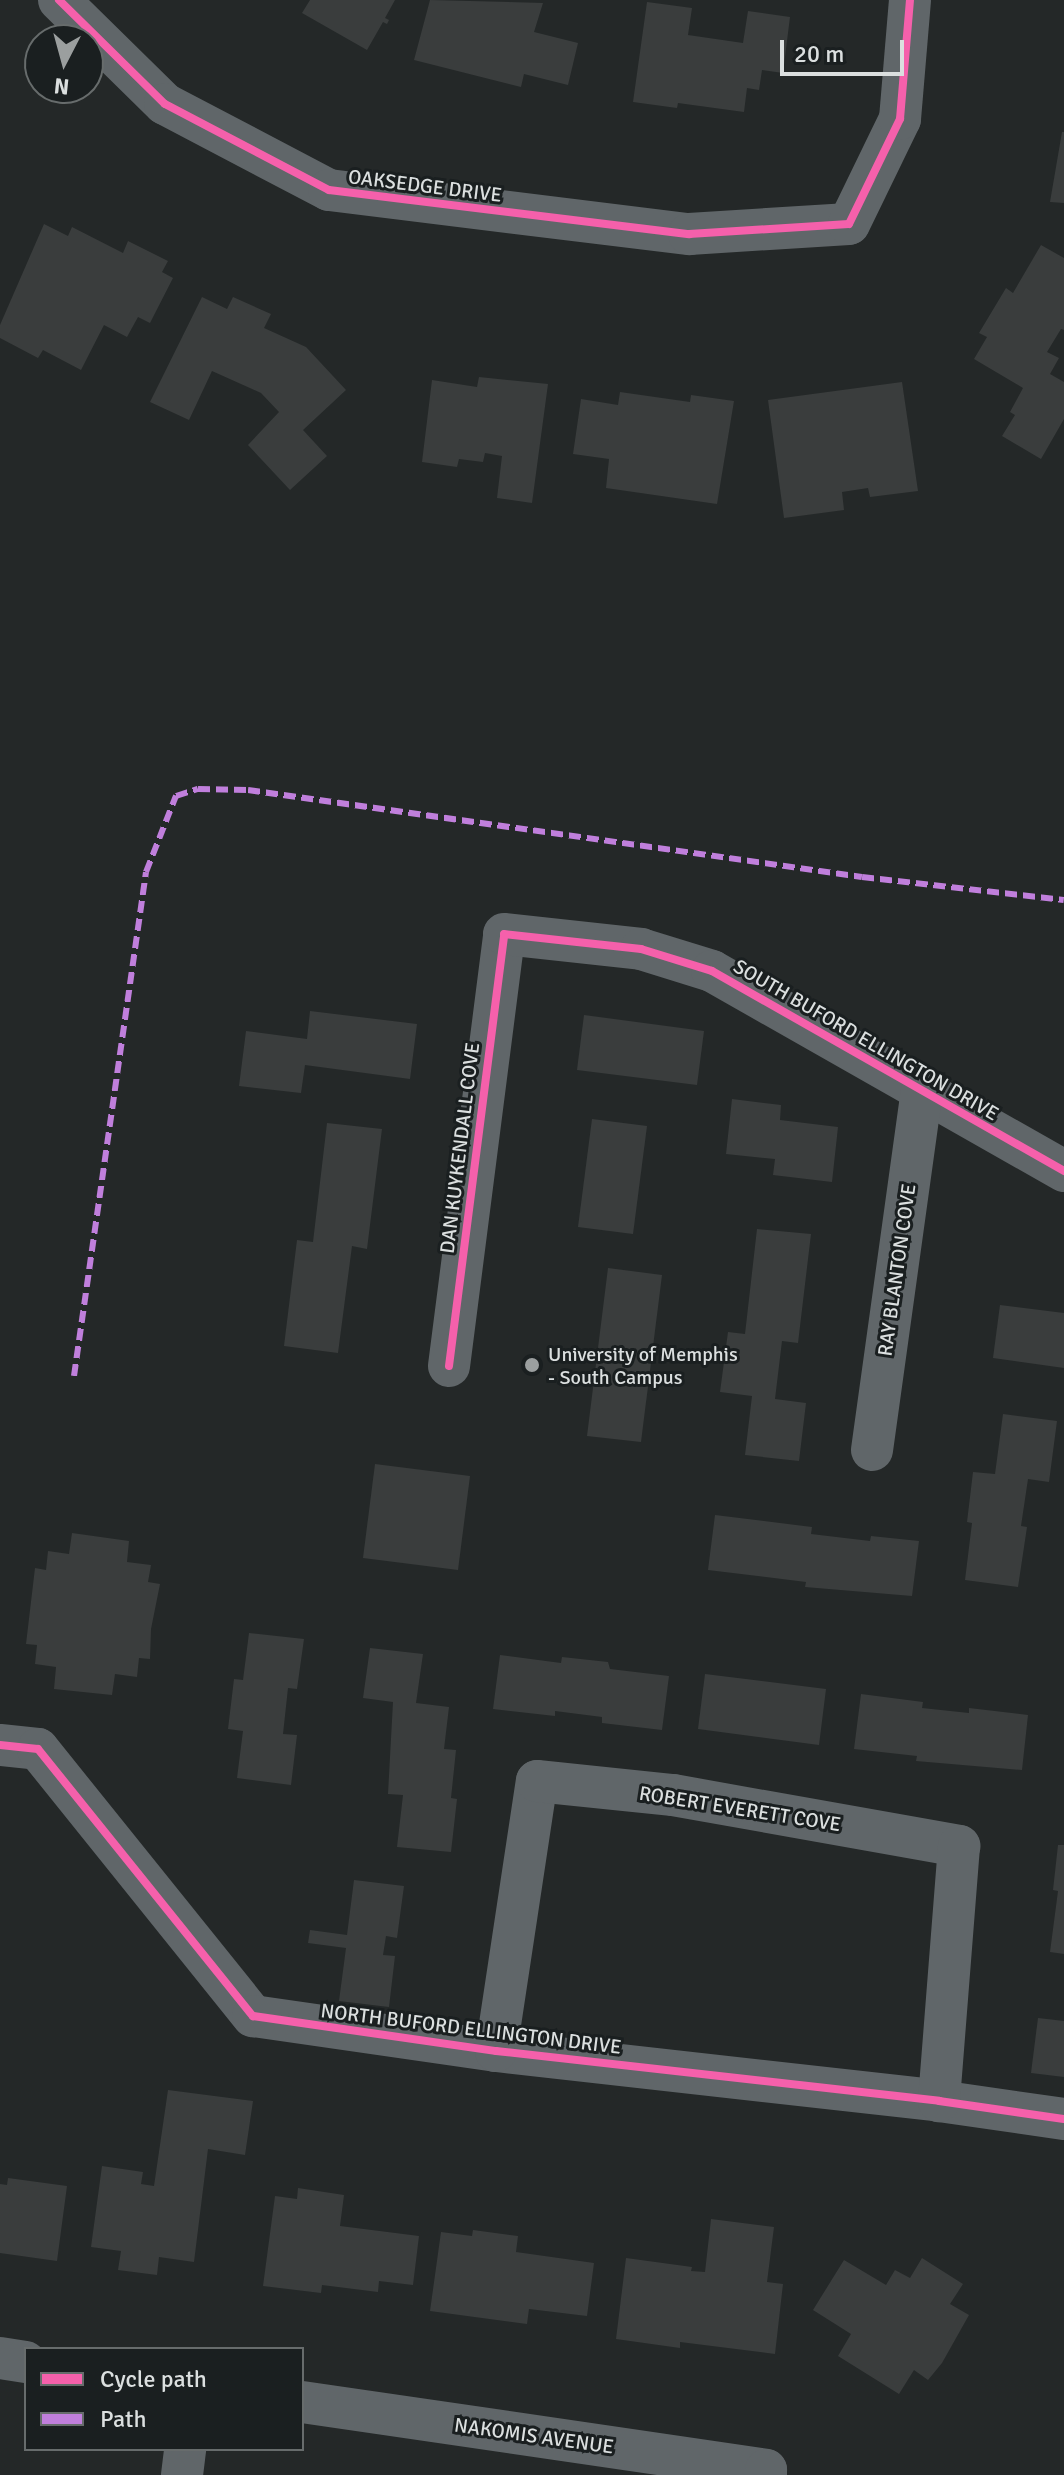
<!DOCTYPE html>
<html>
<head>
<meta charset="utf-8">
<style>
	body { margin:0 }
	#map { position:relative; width:1064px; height:2475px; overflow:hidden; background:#242828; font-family:Signika,sans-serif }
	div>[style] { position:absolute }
	.building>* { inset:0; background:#3a3d3d }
	.street>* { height:42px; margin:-21px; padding:0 21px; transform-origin:21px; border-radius:21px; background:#606669 }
	.quiet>* { height:6px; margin-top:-3px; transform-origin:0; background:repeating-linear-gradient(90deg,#c07fdc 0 12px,transparent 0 18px) }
	.cycleway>* { height:8px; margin:-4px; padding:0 4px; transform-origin:4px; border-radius:4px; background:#f560ab }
	.dots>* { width:22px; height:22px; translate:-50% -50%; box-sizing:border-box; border:4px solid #1a1f20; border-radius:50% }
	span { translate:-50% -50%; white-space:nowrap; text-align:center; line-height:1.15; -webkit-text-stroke:6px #1a1f20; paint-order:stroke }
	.street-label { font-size:20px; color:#dbdfdf }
	.poi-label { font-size:20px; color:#dbdfdf }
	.left { translate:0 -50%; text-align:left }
	.legend { position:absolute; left:24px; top:2347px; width:280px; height:104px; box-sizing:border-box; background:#1a1f20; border:2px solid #676c6c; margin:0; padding:10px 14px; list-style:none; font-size:24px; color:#dbdfdf }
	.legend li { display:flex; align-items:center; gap:16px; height:40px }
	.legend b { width:40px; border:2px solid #676c6c }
	.north { position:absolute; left:24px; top:24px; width:80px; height:80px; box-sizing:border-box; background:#1a1f20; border:2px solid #676c6c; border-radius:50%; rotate:186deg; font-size:22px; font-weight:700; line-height:32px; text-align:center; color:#dbdfdf }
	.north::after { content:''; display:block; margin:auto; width:28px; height:36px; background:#9b9f9f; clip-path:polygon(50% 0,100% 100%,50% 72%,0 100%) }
	.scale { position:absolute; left:780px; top:40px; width:124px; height:36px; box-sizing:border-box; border:4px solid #dbdfdf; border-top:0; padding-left:10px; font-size:24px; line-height:28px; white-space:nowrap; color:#dbdfdf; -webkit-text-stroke:6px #1a1f20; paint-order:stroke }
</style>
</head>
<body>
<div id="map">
	<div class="building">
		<i style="clip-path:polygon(310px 0,395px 0,385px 18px,389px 20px,387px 24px,383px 22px,367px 50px,302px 13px)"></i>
		<i style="clip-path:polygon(430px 0,543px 3px,534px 32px,578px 43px,568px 85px,524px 74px,521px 87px,414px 60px)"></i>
		<i style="clip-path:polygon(647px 2px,692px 8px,688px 35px,743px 43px,748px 11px,790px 17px,783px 73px,762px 70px,759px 90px,747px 88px,744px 112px,678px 103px,677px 108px,633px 102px)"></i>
		<i style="clip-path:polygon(1062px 132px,1064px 132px,1064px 203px,1050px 202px)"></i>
		<i style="clip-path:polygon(44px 224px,68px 236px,72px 227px,123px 253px,128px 241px,168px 261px,162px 272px,173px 278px,150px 323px,138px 317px,127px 337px,104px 325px,81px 370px,43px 350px,38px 358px,0 338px,0 325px)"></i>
		<i style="clip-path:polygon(1041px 245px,1064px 258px,1064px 330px,1061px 329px,1047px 352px,1059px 358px,1050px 374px,1064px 382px,1064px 419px,1041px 459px,1002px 436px,1015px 415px,1010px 412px,1023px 388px,974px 359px,987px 337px,979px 333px,1006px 288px,1013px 293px)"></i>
		<i style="clip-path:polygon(202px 297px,227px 309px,233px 297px,271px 314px,264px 328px,306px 347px,346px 390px,303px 430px,327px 456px,290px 490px,248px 445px,279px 412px,261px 393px,212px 371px,189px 420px,150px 402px)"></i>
		<i style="clip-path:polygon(479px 377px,548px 384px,532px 503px,497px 498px,502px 456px,485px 453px,483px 462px,459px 459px,457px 467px,422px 462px,432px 380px,477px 387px)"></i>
		<i style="clip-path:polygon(902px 382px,918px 491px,870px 497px,868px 488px,842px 492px,844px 510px,784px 518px,768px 400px)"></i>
		<i style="clip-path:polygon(620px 392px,690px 402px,691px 395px,734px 401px,717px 504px,606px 488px,609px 459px,573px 454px,581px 399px,618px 405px)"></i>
		<i style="clip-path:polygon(310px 1011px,417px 1024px,410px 1079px,305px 1065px,301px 1093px,239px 1086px,246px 1031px,307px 1039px)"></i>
		<i style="clip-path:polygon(584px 1015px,704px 1031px,697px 1085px,577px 1070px)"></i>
		<i style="clip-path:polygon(732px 1099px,781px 1105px,780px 1120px,838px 1127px,832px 1182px,773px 1175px,775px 1159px,726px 1154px)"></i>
		<i style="clip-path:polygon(592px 1119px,647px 1126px,633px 1234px,578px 1227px)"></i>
		<i style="clip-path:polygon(327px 1123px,382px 1129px,367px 1249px,352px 1246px,338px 1353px,284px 1346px,297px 1240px,313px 1242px)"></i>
		<i style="clip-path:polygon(757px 1229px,811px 1234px,798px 1343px,782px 1341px,775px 1399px,806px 1403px,799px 1461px,745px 1455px,752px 1396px,720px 1392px,728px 1332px,745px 1334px)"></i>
		<i style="clip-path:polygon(608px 1268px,662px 1275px,641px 1442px,587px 1436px)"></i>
		<i style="clip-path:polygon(1000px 1305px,1064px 1313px,1064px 1368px,993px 1358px)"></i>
		<i style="clip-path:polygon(1003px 1414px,1057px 1421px,1049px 1482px,1028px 1479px,1021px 1526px,1027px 1527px,1018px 1587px,965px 1580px,972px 1523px,967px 1522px,973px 1472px,995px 1474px)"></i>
		<i style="clip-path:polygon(375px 1464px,470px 1476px,458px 1570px,363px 1558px)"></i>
		<i style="clip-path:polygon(715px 1515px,812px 1527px,811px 1534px,870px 1541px,871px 1536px,919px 1541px,912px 1596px,805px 1587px,806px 1582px,708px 1570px)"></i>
		<i style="clip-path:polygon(72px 1533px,129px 1541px,127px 1562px,151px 1565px,148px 1582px,160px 1584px,151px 1629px,150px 1659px,139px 1658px,137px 1677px,115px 1674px,112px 1695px,54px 1689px,56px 1667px,35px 1664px,37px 1645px,26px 1644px,35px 1568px,46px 1570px,48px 1551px,69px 1554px)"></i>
		<i style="clip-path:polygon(249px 1633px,304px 1639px,297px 1689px,288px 1688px,283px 1734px,297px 1735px,291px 1785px,237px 1778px,243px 1731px,228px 1729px,234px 1679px,243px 1680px)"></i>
		<i style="clip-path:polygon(370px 1648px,423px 1654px,416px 1703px,449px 1707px,444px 1749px,456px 1750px,451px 1798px,457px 1799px,451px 1852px,397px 1847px,403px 1795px,388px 1794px,393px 1702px,363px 1698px)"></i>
		<i style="clip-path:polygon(500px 1655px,561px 1663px,562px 1657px,608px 1662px,610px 1669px,669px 1676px,662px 1730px,602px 1723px,602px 1717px,555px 1711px,555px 1716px,493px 1709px)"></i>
		<i style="clip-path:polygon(705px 1674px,826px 1689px,819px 1745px,698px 1729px)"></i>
		<i style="clip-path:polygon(861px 1694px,923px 1702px,922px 1708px,969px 1713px,969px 1708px,1028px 1715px,1022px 1770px,916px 1761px,917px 1756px,854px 1749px)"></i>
		<i style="clip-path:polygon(1058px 1845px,1064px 1845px,1064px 1954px,1050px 1952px,1058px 1891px,1053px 1890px)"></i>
		<i style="clip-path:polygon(354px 1880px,404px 1886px,397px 1938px,386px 1936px,383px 1955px,395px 1956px,389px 2007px,339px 2001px,346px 1948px,308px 1943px,310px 1930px,347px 1935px)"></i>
		<i style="clip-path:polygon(1038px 2018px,1064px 2021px,1064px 2077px,1031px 2073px)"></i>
		<i style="clip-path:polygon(168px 2090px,253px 2101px,245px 2155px,208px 2149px,194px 2262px,159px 2257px,157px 2275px,118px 2270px,121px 2251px,91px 2247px,102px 2166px,143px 2172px,141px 2184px,154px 2186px)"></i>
		<i style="clip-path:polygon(8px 2178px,67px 2186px,57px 2261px,0 2253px,0 2184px,7px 2185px)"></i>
		<i style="clip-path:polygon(298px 2188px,344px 2195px,340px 2226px,419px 2236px,413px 2285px,379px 2281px,378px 2292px,322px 2285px,321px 2293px,263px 2286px,275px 2196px,297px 2199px)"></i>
		<i style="clip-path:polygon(711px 2219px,774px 2227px,767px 2282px,783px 2284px,775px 2354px,680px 2342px,680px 2348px,616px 2339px,626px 2258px,692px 2267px,691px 2271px,705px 2272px)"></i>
		<i style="clip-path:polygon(473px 2230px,518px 2236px,516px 2252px,594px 2263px,587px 2316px,529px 2309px,527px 2324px,430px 2311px,441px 2232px,472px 2236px)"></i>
		<i style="clip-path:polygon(922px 2258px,963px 2284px,950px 2304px,969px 2315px,942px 2363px,928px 2380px,914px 2370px,899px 2394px,838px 2356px,851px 2334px,813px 2310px,844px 2260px,886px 2285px,895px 2270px,910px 2278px)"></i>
	</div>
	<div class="street">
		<i style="left:59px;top:0;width:148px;rotate:44.5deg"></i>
		<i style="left:165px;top:104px;width:185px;rotate:27.7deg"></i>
		<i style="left:329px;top:190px;width:363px;rotate:7deg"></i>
		<i style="left:689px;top:234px;width:160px;rotate:-3.6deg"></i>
		<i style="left:849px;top:224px;width:117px;rotate:-64.1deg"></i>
		<i style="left:900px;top:119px;width:119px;rotate:-85.2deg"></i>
		<i style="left:449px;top:1366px;width:435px;rotate:-82.7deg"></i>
		<i style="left:504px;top:934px;width:138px;rotate:6.2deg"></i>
		<i style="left:641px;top:949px;width:74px;rotate:17.2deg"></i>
		<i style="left:712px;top:971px;width:405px;rotate:29.6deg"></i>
		<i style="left:872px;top:1450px;width:363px;rotate:-82.1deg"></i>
		<i style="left:0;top:1745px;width:38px;rotate:6deg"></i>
		<i style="left:38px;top:1749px;width:343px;rotate:51.2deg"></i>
		<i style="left:253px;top:2016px;width:246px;rotate:8.2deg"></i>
		<i style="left:496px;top:2051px;width:446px;rotate:6.4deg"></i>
		<i style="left:939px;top:2101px;width:126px;rotate:8.2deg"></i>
		<i style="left:496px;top:2051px;width:273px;rotate:-81.4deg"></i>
		<i style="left:537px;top:1781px;width:137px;rotate:5.9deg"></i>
		<i style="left:673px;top:1795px;width:291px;rotate:10.1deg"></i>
		<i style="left:959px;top:1846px;width:256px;rotate:94.5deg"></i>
		<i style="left:0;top:2358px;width:26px;rotate:9deg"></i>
		<i style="left:302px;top:2402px;width:469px;rotate:8.3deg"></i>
		<i style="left:766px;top:2470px;width:5px;rotate:90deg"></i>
		<i style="left:182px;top:2475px;width:26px;rotate:-83deg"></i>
	</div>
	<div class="quiet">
		<i style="left:74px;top:1376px;width:509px;rotate:-81.87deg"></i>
		<i style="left:146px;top:872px;width:82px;rotate:-68.5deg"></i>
		<i style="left:176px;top:796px;width:23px;rotate:-18deg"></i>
		<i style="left:198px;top:789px;width:50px;rotate:1.1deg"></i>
		<i style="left:248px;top:790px;width:620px;rotate:8.06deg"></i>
		<i style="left:862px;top:877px;width:203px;rotate:6.5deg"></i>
	</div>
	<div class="cycleway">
		<i style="left:59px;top:0;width:148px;rotate:44.5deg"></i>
		<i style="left:165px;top:104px;width:185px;rotate:27.7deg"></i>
		<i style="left:329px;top:190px;width:363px;rotate:7deg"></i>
		<i style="left:689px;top:234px;width:160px;rotate:-3.6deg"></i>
		<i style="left:849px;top:224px;width:117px;rotate:-64.1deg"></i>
		<i style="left:900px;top:119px;width:119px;rotate:-85.2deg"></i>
		<i style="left:449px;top:1366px;width:435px;rotate:-82.7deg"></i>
		<i style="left:504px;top:934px;width:138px;rotate:6.2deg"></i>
		<i style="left:641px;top:949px;width:74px;rotate:17.2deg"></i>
		<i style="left:712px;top:971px;width:405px;rotate:29.6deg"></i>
		<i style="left:0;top:1745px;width:38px;rotate:6deg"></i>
		<i style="left:38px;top:1749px;width:343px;rotate:51.2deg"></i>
		<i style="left:253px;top:2016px;width:246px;rotate:8.2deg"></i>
		<i style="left:496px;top:2051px;width:446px;rotate:6.4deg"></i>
		<i style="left:939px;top:2101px;width:126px;rotate:8.2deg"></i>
	</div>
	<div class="dots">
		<i style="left:532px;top:1365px;background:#9b9f9f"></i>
	</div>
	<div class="street-label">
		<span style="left:425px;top:186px;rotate:7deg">OAKSEDGE DRIVE</span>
		<span style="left:866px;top:1040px;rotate:30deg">SOUTH BUFORD ELLINGTON DRIVE</span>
		<span style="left:460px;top:1148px;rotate:-83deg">DAN KUYKENDALL COVE</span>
		<span style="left:897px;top:1270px;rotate:-82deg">RAY BLANTON COVE</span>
		<span style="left:740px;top:1809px;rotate:9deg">ROBERT EVERETT COVE</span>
		<span style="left:471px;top:2029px;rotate:7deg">NORTH BUFORD ELLINGTON DRIVE</span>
		<span style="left:534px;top:2436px;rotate:8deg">NAKOMIS AVENUE</span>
	</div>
	<div class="poi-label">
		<span class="left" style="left:548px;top:1366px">University of Memphis<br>- South Campus</span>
	</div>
	<ul class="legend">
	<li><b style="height:10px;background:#f560ab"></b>Cycle path</li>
	<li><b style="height:10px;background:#c07fdc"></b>Path</li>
	</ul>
	<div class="north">N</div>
	<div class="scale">20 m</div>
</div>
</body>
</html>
